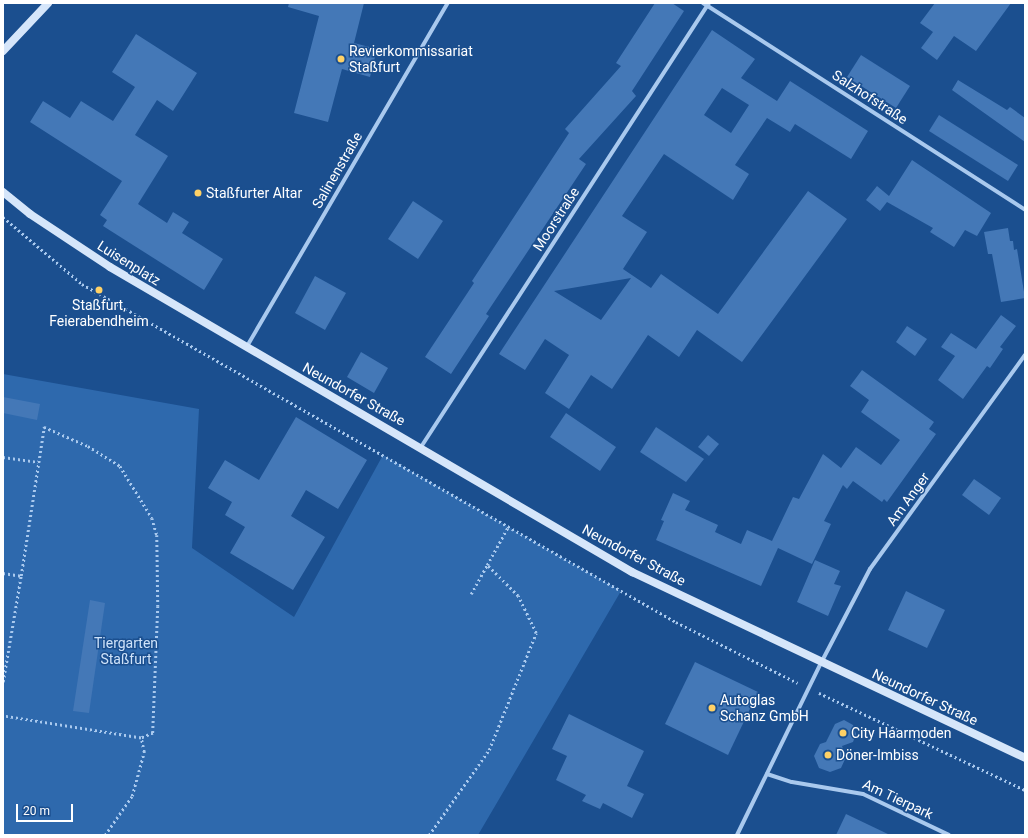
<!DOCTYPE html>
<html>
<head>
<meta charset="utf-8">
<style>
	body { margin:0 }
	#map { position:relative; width:1028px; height:838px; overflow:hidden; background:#1b4f8f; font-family:Roboto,sans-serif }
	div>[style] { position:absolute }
	.green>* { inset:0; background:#2e69ad }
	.building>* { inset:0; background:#4478b7 }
	.path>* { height:2.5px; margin-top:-1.25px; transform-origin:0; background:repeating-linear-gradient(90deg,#a9c9ee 0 2px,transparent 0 5px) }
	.minor>* { height:4px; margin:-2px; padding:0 2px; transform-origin:2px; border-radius:2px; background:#a9c9ee }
	.secondary>* { height:8px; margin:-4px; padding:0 4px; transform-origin:4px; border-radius:4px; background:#d6e6fa }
	.dots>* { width:11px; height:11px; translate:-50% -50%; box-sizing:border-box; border:2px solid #1b4f8f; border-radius:50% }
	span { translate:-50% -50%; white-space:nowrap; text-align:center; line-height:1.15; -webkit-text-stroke:3px #1b4f8f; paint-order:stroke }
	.poi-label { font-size:14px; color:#fff }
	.left { translate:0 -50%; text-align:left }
	.street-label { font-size:14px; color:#fff }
	.park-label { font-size:14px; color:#cfe3fa }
	.frame { position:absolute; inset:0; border:4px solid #fff; pointer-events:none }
	.scale { position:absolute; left:16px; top:804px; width:57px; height:18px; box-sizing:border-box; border:2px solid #fff; border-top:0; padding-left:5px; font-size:12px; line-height:14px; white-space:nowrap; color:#fff; -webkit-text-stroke:3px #1b4f8f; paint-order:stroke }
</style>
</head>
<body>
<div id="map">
	<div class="green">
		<i style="clip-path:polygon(3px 374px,199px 409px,192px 548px,294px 617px,383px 455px,621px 591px,478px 835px,3px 835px)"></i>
	</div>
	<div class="building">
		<i style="clip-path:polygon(289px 3px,364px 3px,354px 43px,377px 49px,370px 77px,342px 69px,328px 122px,294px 113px,319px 16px,288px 7px)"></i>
		<i style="clip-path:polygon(655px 3px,672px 3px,684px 11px,632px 91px,636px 96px,579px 159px,586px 164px,486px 314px,489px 316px,451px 374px,425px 357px,474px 283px,472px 281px,569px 133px,565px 129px,621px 66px,616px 63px)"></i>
		<i style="clip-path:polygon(935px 3px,1011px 3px,976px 51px,954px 36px,937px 60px,921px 48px,933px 32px,920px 23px)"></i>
		<i style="clip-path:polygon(evenodd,712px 30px,755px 59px,741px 78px,777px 101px,790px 81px,868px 131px,851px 159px,795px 124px,790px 132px,767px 118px,735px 165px,749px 174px,733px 200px,664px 154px,622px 216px,647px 232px,623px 269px,651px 288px,661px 274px,718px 314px,808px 191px,847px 219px,742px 362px,697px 330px,679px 357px,648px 335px,612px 389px,591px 375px,569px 409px,545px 393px,569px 355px,545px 339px,525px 370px,499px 354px,712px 30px,722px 88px,749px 105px,731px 133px,704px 115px,722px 88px,712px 30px,631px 278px,601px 320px,554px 291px,631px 278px)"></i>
		<i style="clip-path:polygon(136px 34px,197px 73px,173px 111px,157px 100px,135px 135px,168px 156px,138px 204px,167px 223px,173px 212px,189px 222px,182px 233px,223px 259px,204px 290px,103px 226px,107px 220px,100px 215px,122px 181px,30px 122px,43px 101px,70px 118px,81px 101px,113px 121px,135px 87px,112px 72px)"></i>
		<i style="clip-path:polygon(861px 55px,910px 86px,896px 108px,847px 77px)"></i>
		<i style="clip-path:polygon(958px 80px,1007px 110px,1010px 107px,1025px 118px,1025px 142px,952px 90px)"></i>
		<i style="clip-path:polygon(939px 115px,1018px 165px,1008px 181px,929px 131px)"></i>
		<i style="clip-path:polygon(912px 160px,991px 213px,977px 236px,965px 230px,954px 247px,930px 232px,933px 228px,887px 202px,880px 211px,866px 200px,877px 186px,889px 196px)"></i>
		<i style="clip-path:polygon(413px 201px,443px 221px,418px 259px,388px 239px)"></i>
		<i style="clip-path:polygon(1008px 228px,1010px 241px,1013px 241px,1014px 250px,1017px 249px,1025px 298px,1001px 302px,992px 254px,988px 254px,984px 232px)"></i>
		<i style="clip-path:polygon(315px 276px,346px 293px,325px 330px,295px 313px)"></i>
		<i style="clip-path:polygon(1001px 315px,1016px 326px,1000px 347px,1003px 349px,990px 368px,987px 366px,963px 399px,938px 380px,955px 356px,941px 347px,951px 333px,976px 349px)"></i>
		<i style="clip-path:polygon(907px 326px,927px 339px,915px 356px,896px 342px)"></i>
		<i style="clip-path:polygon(361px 352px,388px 368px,374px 393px,347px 377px)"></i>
		<i style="clip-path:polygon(862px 370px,934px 422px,929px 429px,936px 434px,887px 502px,884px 499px,882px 502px,853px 481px,847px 489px,843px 485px,824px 521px,831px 524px,812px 564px,778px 548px,761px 586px,656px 540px,664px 521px,661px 520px,673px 493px,690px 501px,685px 510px,718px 525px,715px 532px,741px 544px,747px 530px,772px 541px,793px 497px,799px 499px,823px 454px,841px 468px,856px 447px,881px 465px,900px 440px,861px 412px,869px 400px,850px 386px)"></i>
		<i style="clip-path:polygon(3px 397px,40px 404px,37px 420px,3px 413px)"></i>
		<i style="clip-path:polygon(566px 413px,616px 447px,600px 471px,550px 437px)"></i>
		<i style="clip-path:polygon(296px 417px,367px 460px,338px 509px,306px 490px,291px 516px,325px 537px,293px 590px,230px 553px,245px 527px,225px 515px,232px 502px,208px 488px,225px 460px,259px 480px)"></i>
		<i style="clip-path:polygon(656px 427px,704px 459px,686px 482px,640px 452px)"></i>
		<i style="clip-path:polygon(708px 435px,719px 444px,709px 456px,698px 447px)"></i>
		<i style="clip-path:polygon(974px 479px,1001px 498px,989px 515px,962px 495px)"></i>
		<i style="clip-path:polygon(815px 560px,840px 571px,834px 584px,841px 586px,828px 616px,797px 602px)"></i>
		<i style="clip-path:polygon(906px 591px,945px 610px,927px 648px,888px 630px)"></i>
		<i style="clip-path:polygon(90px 600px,105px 603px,89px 713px,73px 711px)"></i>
		<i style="clip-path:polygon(695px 662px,758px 692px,728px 755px,665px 724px)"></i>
		<i style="clip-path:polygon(569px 714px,644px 751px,627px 786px,644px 794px,632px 818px,603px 803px,600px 809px,582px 801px,586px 795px,556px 780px,567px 756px,552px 749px)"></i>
		<i style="clip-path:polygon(844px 720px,853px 725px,856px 734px,853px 742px,842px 746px,846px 757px,841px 768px,830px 772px,819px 768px,814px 756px,820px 744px,826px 742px,835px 724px)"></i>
		<i style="clip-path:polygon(846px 814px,890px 835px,836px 835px)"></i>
	</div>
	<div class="path">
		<i style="left:3px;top:217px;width:104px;rotate:40.3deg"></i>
		<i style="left:82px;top:284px;width:683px;rotate:29.64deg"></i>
		<i style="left:676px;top:622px;width:136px;rotate:26.6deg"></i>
		<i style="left:3px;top:457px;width:35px;rotate:8deg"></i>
		<i style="left:3px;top:573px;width:18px;rotate:9deg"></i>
		<i style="left:21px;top:576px;width:151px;rotate:-81.2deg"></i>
		<i style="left:44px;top:427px;width:48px;rotate:23.4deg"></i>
		<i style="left:88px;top:446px;width:38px;rotate:32deg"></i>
		<i style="left:120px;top:466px;width:61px;rotate:58.4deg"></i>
		<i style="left:152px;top:518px;width:18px;rotate:74deg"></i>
		<i style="left:157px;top:535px;width:71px;rotate:89.2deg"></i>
		<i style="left:158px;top:606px;width:127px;rotate:92.3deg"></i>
		<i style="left:153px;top:733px;width:13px;rotate:157deg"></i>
		<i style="left:141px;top:738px;width:140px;rotate:-170.9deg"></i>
		<i style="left:471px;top:594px;width:33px;rotate:-61deg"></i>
		<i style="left:3px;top:682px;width:108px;rotate:-80.4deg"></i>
		<i style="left:819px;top:693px;width:228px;rotate:25.2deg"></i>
		<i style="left:105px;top:835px;width:47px;rotate:-55.3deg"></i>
		<i style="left:132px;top:796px;width:46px;rotate:-74.7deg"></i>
		<i style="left:144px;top:752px;width:14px;rotate:-102deg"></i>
		<i style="left:429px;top:835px;width:104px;rotate:-54.8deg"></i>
		<i style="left:489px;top:750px;width:126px;rotate:-68.1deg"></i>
		<i style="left:536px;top:633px;width:41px;rotate:-115.9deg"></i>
		<i style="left:518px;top:596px;width:44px;rotate:-135deg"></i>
		<i style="left:487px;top:565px;width:43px;rotate:-61.1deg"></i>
	</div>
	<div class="minor">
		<i style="left:703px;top:3px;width:383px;rotate:32.7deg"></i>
		<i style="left:246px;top:348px;width:400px;rotate:-59.7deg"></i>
		<i style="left:421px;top:447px;width:529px;rotate:-57.03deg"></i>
		<i style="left:767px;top:774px;width:26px;rotate:18deg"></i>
		<i style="left:792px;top:782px;width:72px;rotate:9.6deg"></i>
		<i style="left:863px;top:794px;width:95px;rotate:25.5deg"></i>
		<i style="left:737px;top:835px;width:191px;rotate:-64deg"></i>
		<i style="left:821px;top:663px;width:106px;rotate:-62.5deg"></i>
		<i style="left:870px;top:569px;width:264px;rotate:-54.1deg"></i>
	</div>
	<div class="secondary">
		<i style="left:3px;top:51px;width:66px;rotate:-46.8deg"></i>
		<i style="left:3px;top:192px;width:35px;rotate:39deg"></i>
		<i style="left:30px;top:214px;width:96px;rotate:33.5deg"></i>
		<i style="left:110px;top:267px;width:605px;rotate:30.3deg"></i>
		<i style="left:632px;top:572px;width:435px;rotate:25.3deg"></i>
	</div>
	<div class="dots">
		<i style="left:341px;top:59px;background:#ffd166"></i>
		<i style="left:198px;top:193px;background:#ffd166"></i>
		<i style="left:99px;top:290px;background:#ffd166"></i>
		<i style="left:712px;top:708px;background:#ffd166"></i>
		<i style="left:843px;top:733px;background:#ffd166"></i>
		<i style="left:828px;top:755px;background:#ffd166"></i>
	</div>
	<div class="poi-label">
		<span class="left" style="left:349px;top:59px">Revierkommissariat<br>Staßfurt</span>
		<span class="left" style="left:206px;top:193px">Staßfurter Altar</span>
		<span style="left:99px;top:313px">Staßfurt,<br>Feierabendheim</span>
		<span class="left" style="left:720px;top:708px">Autoglas<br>Schanz GmbH</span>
		<span class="left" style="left:851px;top:733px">City Haarmoden</span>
		<span class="left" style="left:836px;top:755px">Döner-Imbiss</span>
	</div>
	<div class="street-label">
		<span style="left:870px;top:97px;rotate:33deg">Salzhofstraße</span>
		<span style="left:337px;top:170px;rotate:-60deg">Salinenstraße</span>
		<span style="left:556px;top:219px;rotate:-57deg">Moorstraße</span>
		<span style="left:129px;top:263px;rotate:32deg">Luisenplatz</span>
		<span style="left:354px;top:394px;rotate:29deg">Neundorfer Straße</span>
		<span style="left:908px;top:499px;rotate:-54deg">Am Anger</span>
		<span style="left:634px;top:555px;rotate:28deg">Neundorfer Straße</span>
		<span style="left:925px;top:697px;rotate:25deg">Neundorfer Straße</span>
		<span style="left:898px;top:799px;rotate:25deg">Am Tierpark</span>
	</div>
	<div class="park-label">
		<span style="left:126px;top:651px">Tiergarten<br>Staßfurt</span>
	</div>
	<div class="frame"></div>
	<div class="scale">20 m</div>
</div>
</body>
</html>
